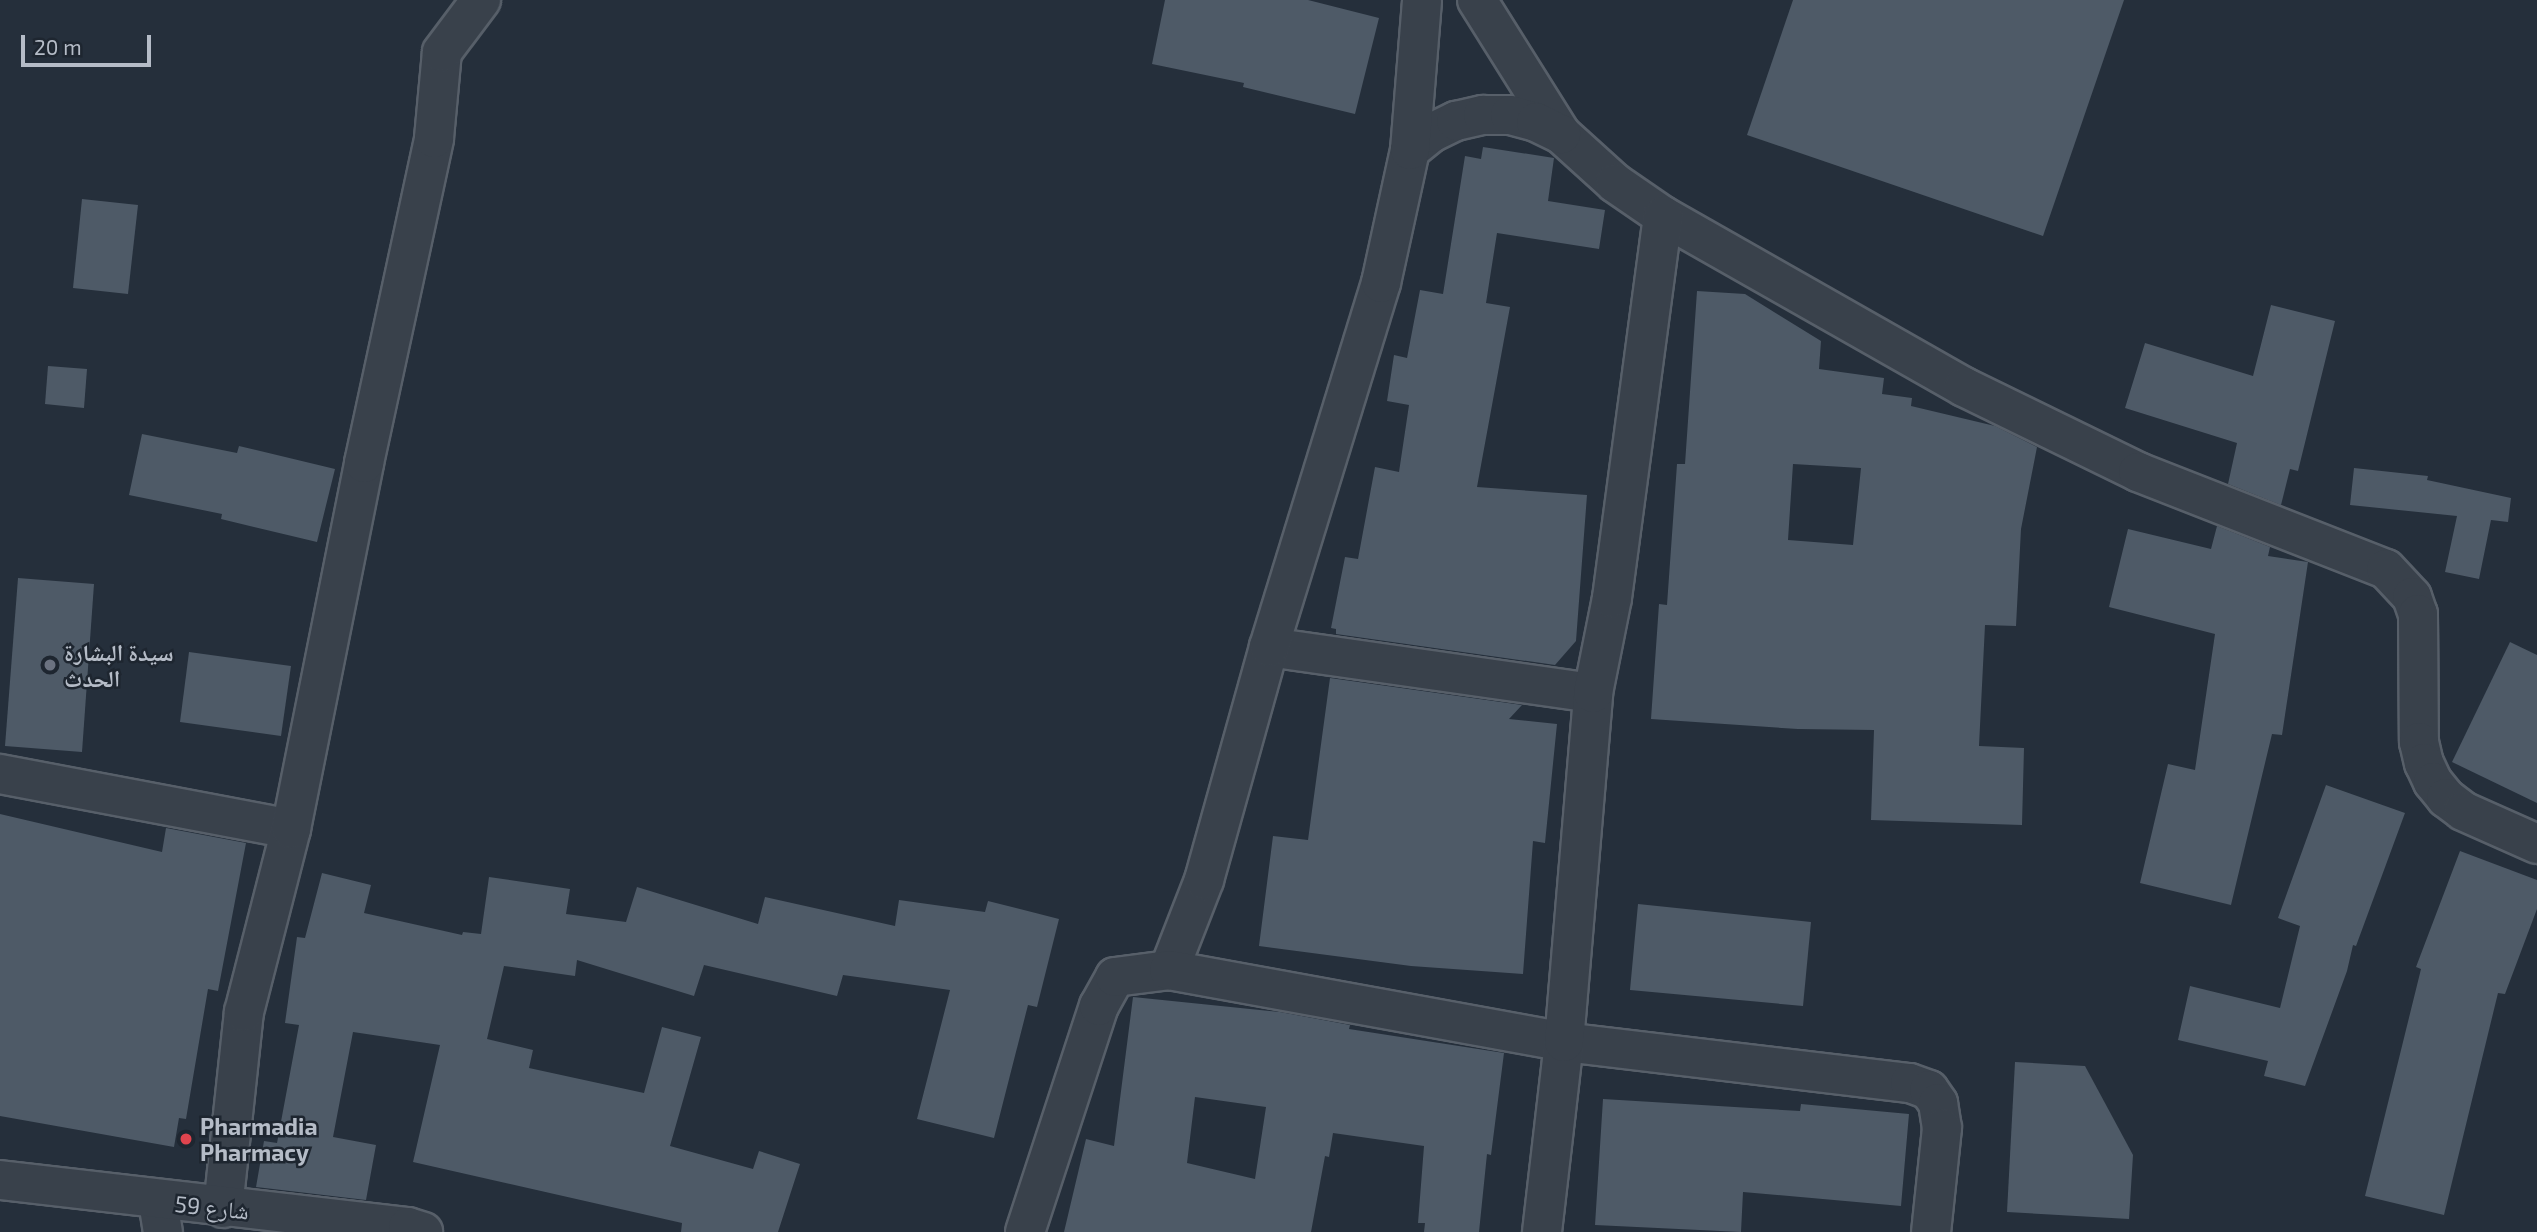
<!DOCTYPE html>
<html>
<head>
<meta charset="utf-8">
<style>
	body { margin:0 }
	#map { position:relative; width:2537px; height:1232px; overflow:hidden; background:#252f3b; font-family:"Exo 2","Noto Naskh Arabic",sans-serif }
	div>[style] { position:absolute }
	.building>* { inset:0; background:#4e5a67 }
	.roads { filter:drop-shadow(2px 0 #575f69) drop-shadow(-2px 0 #575f69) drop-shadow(0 2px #575f69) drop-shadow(0 -2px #575f69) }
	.minor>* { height:38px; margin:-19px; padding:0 19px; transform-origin:19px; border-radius:19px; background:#39414b }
	.tertiary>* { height:38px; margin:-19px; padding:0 19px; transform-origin:19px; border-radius:19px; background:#39414b }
	.dots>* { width:19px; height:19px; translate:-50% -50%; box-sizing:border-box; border:4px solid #1e2630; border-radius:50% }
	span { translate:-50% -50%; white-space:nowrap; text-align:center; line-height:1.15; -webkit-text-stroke:5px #1e2630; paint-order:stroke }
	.poi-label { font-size:23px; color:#b5bcc7; font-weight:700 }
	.left { translate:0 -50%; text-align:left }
	.street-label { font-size:23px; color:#b5bcc7 }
	.scale { position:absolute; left:21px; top:35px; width:130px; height:32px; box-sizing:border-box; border:4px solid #b5bcc7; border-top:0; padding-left:9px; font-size:21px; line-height:24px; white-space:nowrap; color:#b5bcc7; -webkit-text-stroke:5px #1e2630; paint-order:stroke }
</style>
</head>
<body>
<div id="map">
	<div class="building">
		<i style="clip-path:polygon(1165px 0,1308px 0,1379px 18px,1355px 114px,1243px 87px,1244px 83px,1152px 64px)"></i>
		<i style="clip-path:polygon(1793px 0,2124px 0,2043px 236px,1747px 135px)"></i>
		<i style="clip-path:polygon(1483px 147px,1554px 158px,1548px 201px,1605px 210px,1599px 249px,1497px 233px,1486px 303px,1510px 307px,1477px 487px,1587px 495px,1576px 641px,1555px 665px,1336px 634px,1336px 629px,1331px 628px,1345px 557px,1358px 559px,1375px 467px,1399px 472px,1409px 405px,1387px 401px,1394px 355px,1407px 358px,1420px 290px,1443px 294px,1465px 156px,1481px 159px)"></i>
		<i style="clip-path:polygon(82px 199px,138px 205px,128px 294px,73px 288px)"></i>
		<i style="clip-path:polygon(evenodd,1697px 291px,1745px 294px,1821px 341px,1819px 369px,1884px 378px,1882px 394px,1912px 398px,1911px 406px,1995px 426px,2037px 447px,2021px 529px,2016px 626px,1985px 625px,1979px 746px,2024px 748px,2022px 825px,1871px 820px,1874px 730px,1798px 729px,1651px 719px,1659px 604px,1667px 605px,1677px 464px,1685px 464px,1697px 291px,1793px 464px,1861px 468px,1853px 545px,1788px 540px,1793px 464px)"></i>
		<i style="clip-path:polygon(2271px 305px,2335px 321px,2298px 471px,2290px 469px,2281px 505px,2228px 484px,2237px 443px,2125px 408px,2145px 343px,2253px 376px)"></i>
		<i style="clip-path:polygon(48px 366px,87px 369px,84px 408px,45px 404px)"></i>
		<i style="clip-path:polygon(142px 434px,237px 453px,239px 446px,335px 469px,317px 542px,221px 519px,222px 514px,129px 495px)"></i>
		<i style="clip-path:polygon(2354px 468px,2428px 476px,2427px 480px,2511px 498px,2508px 522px,2491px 520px,2479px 579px,2445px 572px,2457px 516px,2350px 505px)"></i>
		<i style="clip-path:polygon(2217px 526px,2270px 547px,2268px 556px,2308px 562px,2282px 735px,2272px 734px,2231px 905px,2140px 883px,2168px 764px,2195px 770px,2215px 634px,2109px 607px,2128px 529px,2211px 549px)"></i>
		<i style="clip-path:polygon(18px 578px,94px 584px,82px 752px,5px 746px)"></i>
		<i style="clip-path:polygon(2510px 642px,2537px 655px,2537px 803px,2452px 762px)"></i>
		<i style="clip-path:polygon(189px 652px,291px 666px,281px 736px,180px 722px)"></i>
		<i style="clip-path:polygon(1330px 678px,1522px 705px,1509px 719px,1557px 724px,1545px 843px,1533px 841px,1523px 974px,1411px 966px,1259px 946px,1273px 836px,1308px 840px)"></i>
		<i style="clip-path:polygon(2326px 785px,2405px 813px,2356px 946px,2353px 945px,2347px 971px,2305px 1086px,2264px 1076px,2268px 1061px,2178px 1040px,2190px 986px,2280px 1008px,2300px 926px,2278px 918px)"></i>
		<i style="clip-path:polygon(0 814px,162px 852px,166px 828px,246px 843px,218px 991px,208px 989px,186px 1119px,179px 1118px,174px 1147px,0 1116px)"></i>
		<i style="clip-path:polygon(2460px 851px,2537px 880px,2537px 909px,2505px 994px,2498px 993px,2444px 1215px,2365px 1196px,2421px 969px,2416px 967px)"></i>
		<i style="clip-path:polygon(322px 873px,371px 885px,364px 913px,462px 935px,463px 932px,481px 934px,489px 877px,570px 889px,566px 914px,626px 922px,637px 887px,758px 924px,765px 897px,895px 926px,899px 900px,985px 912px,988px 901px,1059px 919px,1037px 1007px,1028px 1005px,994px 1138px,917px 1119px,950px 990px,843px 975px,837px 996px,704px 965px,694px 996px,577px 960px,575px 976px,504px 966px,487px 1039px,533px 1050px,529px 1068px,644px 1093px,662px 1027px,701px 1037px,670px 1146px,753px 1169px,759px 1151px,800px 1164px,778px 1232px,681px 1232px,682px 1223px,413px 1162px,440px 1045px,353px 1032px,333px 1137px,376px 1145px,366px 1200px,256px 1187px,264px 1141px,277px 1143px,299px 1025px,285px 1023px,297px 937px,305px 938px)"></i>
		<i style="clip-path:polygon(1638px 904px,1811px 922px,1803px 1006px,1630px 990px)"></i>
		<i style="clip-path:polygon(evenodd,1133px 997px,1280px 1012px,1350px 1025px,1349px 1029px,1504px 1053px,1491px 1155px,1487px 1154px,1479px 1232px,1424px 1232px,1425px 1223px,1418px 1223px,1424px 1146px,1333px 1133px,1329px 1157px,1325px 1156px,1311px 1232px,1064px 1232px,1086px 1139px,1114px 1146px,1133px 997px,1195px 1097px,1266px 1107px,1255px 1179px,1187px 1163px,1195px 1097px)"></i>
		<i style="clip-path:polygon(2015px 1062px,2085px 1066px,2133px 1155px,2129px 1219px,2007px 1212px)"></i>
		<i style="clip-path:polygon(1603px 1099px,1800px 1111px,1801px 1104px,1909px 1114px,1901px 1206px,1743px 1192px,1741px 1232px,1595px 1225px)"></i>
	</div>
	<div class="roads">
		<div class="minor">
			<i style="left:1477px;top:0;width:158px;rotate:57.9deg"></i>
			<i style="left:1561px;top:134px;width:73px;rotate:42.2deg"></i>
			<i style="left:1615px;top:183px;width:58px;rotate:34.5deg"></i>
			<i style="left:1663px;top:216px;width:346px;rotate:29.6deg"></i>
			<i style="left:1964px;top:387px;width:194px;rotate:26deg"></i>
			<i style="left:2138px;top:472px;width:266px;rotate:21.4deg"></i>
			<i style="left:2386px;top:569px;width:38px;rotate:47deg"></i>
			<i style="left:2412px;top:597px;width:18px;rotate:71deg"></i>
			<i style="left:2418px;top:614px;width:128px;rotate:89.6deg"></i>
			<i style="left:2419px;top:742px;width:22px;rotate:77deg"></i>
			<i style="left:2424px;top:763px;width:21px;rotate:65deg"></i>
			<i style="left:2433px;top:782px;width:21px;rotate:51deg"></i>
			<i style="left:2446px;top:798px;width:21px;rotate:37deg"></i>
			<i style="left:2463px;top:811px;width:81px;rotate:24deg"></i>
			<i style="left:1410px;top:150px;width:27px;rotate:-39deg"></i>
			<i style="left:1431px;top:133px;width:28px;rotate:-26deg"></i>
			<i style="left:1456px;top:121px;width:28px;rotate:-13deg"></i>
			<i style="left:1483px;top:115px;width:27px"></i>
			<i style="left:1510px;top:115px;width:27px;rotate:15deg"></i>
			<i style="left:1536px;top:122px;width:28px;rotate:26deg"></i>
			<i style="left:1269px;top:647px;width:327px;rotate:8.1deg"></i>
			<i style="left:0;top:774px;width:296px;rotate:10.7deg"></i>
			<i style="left:1169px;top:970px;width:97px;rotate:-68.7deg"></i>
			<i style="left:1204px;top:880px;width:242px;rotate:-74.4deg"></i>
			<i style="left:1269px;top:647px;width:381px;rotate:-72.9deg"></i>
			<i style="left:1381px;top:283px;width:136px;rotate:-77.7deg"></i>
			<i style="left:1410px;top:150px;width:150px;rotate:-85.4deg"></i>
			<i style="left:158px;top:1201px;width:31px;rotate:81deg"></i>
			<i style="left:223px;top:1208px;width:197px;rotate:-83.9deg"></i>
			<i style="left:244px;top:1012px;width:189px;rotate:-75.6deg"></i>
			<i style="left:291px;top:829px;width:373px;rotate:-78.7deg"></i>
			<i style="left:364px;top:463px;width:332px;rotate:-77.8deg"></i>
			<i style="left:434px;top:138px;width:86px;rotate:-84.7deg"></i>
			<i style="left:442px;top:52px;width:65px;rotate:-53.1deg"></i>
			<i style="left:1025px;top:1232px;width:238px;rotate:-71.9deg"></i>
			<i style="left:1099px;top:1006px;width:33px;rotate:-61deg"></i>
			<i style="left:1115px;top:977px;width:54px;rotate:-7.4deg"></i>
			<i style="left:1169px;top:970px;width:402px;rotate:10.3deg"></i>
			<i style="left:1564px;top:1042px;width:348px;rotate:6.8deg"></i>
			<i style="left:1910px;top:1083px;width:20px;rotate:20deg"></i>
			<i style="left:1929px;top:1090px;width:16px;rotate:55deg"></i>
			<i style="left:1938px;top:1103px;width:25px;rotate:81deg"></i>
			<i style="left:1942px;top:1128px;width:105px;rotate:96deg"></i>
			<i style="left:1542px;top:1232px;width:191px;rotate:-83.4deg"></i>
			<i style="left:1564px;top:1042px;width:350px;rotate:-85.2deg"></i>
			<i style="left:1593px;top:693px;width:97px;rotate:-78.7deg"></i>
			<i style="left:1612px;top:598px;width:385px;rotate:-82.4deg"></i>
		</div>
		<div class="tertiary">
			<i style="left:0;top:1180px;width:411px;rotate:6.6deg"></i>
			<i style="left:408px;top:1227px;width:16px;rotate:18deg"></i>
		</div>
	</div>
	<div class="dots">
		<i style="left:50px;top:665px;background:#6b7280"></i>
		<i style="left:186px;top:1139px;background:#e0444e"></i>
	</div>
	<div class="poi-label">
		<span class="left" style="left:64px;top:665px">سيدة البشارة<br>الحدث</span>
		<span class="left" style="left:200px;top:1139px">Pharmadia<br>Pharmacy</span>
	</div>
	<div class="street-label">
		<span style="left:212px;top:1207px;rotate:6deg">شارع 59</span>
	</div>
	<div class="scale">20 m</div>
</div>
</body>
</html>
